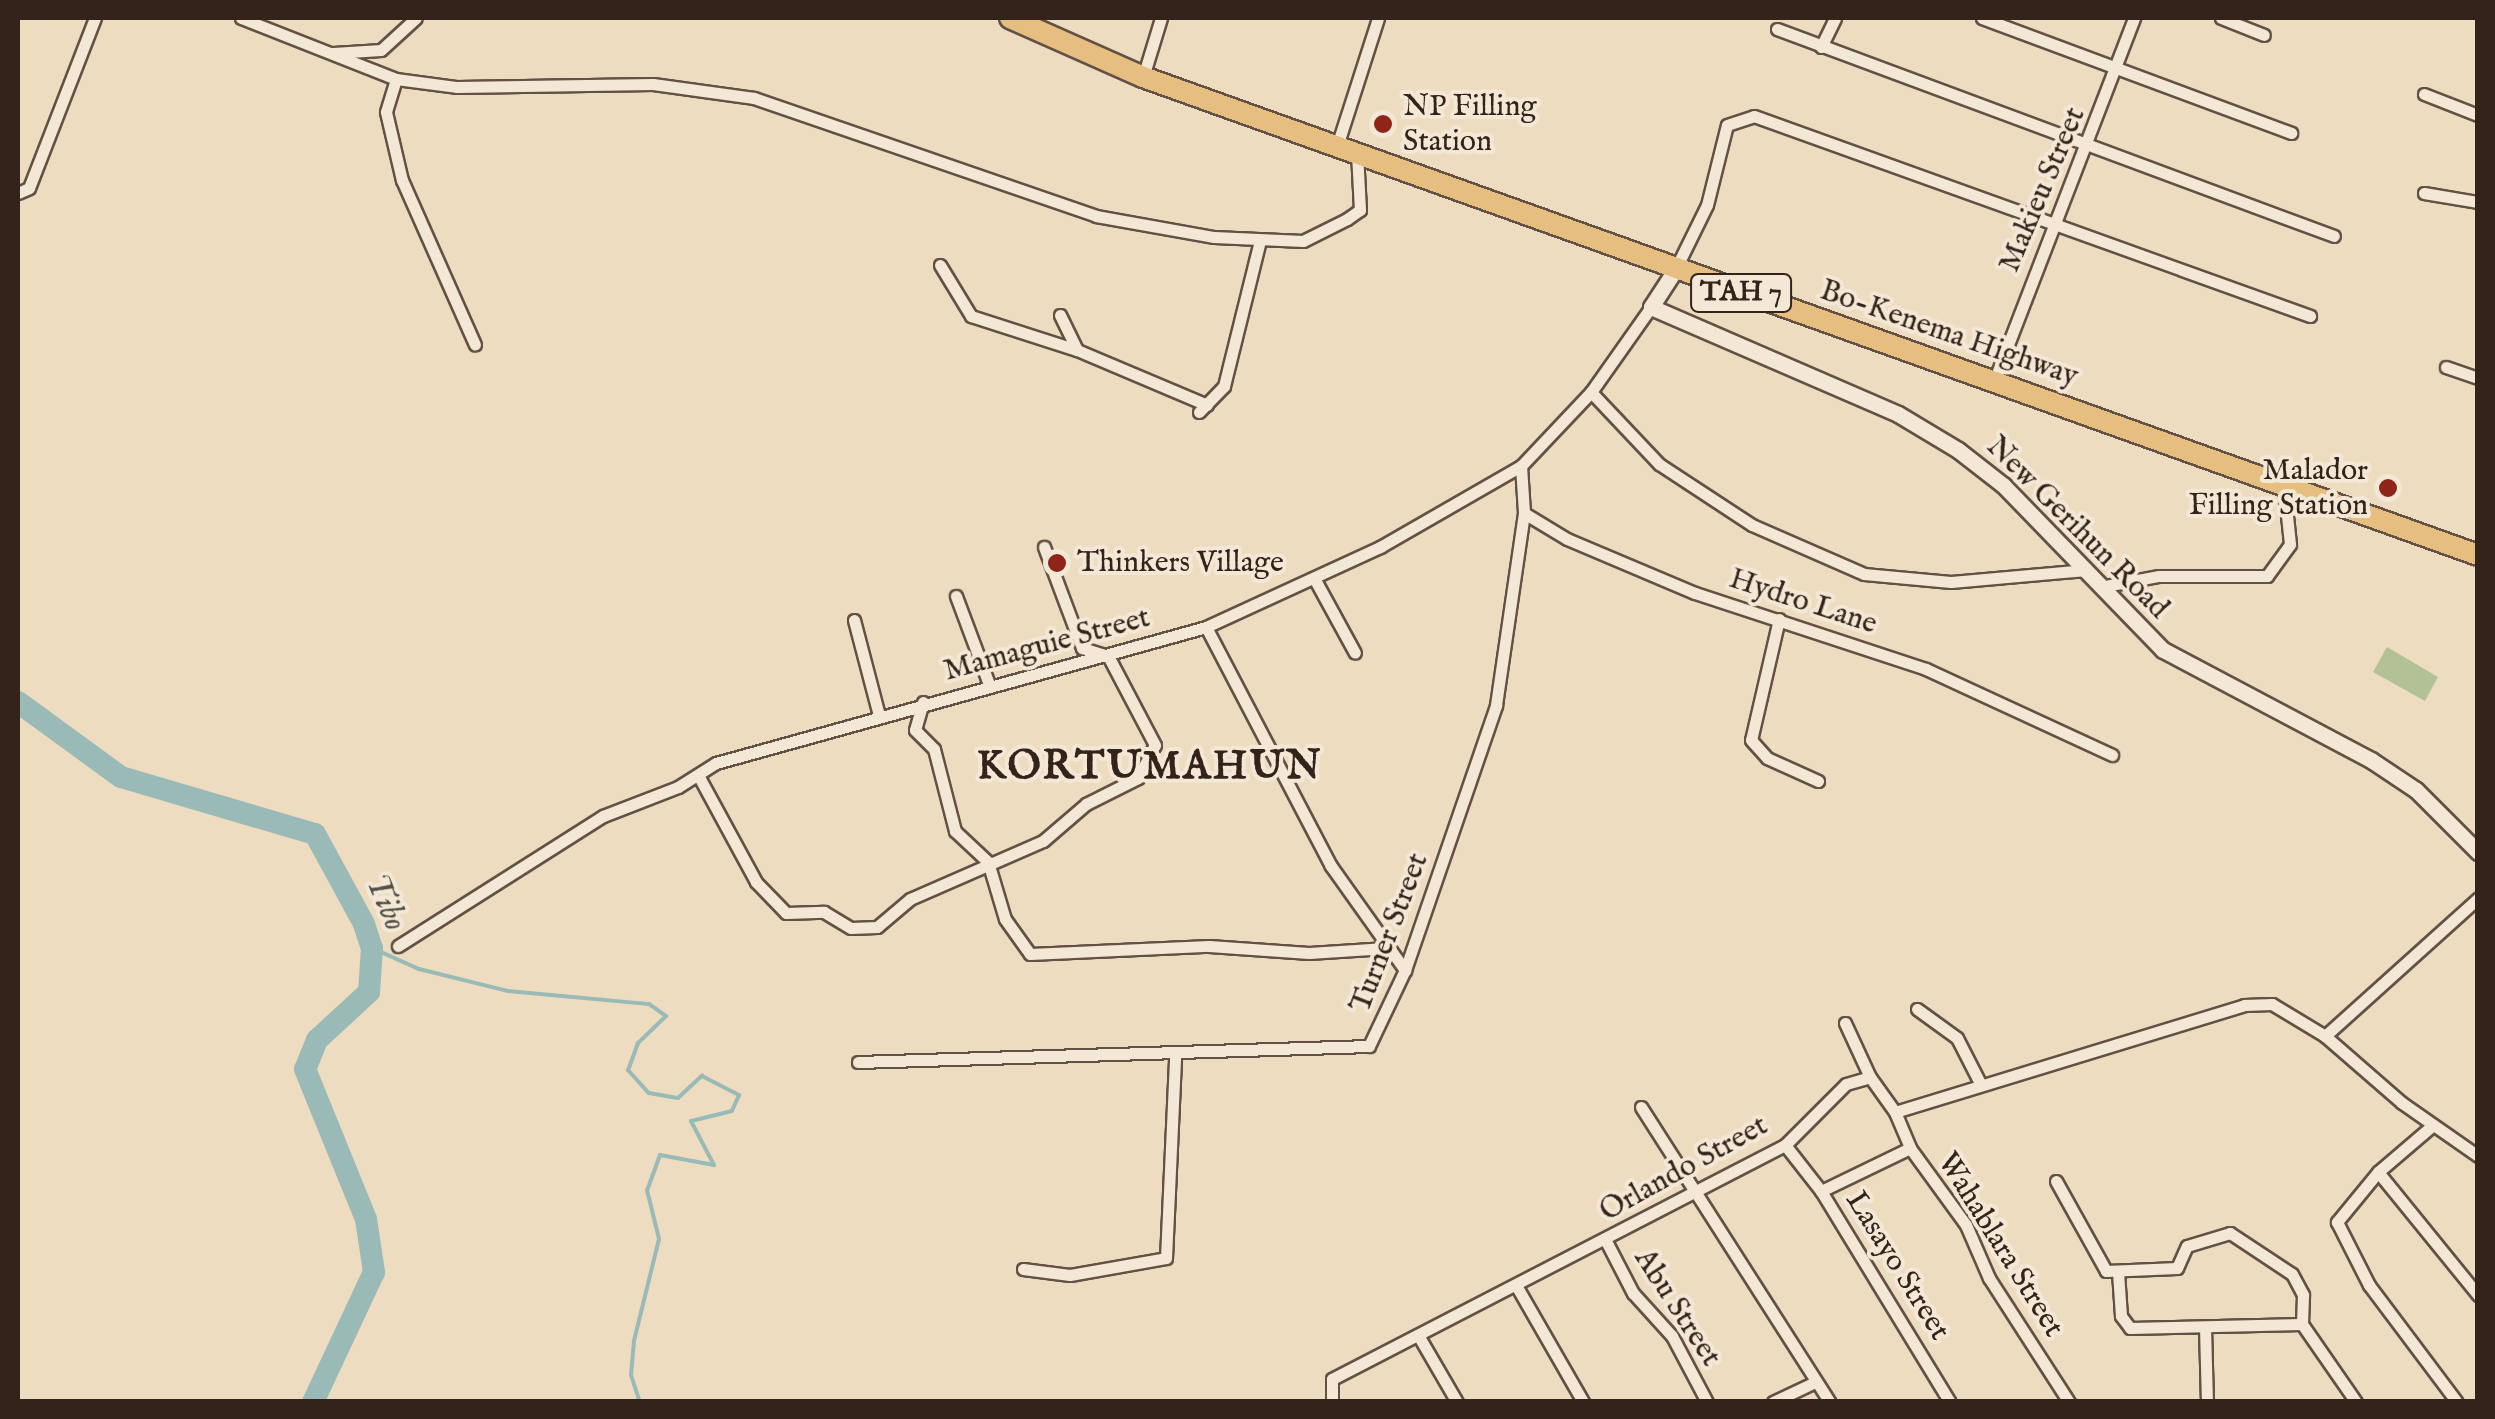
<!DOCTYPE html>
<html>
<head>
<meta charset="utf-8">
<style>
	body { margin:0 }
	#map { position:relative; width:2495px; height:1419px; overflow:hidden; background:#eddcbf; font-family:"IM FELL English",serif }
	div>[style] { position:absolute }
	.green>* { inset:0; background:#b3c296 }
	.stream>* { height:4px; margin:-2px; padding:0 2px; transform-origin:2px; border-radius:2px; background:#9abab7 }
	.river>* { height:22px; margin:-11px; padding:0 11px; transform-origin:11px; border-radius:11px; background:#9abab7 }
	.roads { filter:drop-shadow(2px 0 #625144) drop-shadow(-2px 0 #625144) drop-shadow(0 2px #625144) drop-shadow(0 -2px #625144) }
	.street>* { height:11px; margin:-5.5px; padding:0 5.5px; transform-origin:5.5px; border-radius:5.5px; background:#f3e8d5 }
	.secondary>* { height:15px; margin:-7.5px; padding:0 7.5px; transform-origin:7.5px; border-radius:7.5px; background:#f3e8d5 }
	.highway>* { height:20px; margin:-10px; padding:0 10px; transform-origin:10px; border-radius:10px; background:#e6be80 }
	.dots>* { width:28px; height:28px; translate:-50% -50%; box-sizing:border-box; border:5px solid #f3e8d5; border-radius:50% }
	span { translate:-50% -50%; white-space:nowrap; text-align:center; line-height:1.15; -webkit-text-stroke:8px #f3e8d5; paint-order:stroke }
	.shield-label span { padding:2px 8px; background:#f3e8d5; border:2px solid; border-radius:8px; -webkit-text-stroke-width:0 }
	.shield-label { font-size:28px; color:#34231b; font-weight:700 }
	.poi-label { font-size:30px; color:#34231b }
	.left { translate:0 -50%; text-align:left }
	.right { translate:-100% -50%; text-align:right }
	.street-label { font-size:30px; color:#34231b }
	.water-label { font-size:32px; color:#53504a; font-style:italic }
	.district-label { font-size:40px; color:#34231b; font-weight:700; letter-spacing:2.5px }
	.frame { position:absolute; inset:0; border:20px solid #34231b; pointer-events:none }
</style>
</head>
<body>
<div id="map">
	<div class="green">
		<i style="clip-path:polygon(2387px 647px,2438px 677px,2425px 701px,2373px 672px)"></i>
	</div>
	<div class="stream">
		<i style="left:372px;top:948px;width:51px;rotate:24.1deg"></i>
		<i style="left:419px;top:969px;width:92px;rotate:13.9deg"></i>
		<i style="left:508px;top:991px;width:142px;rotate:5.3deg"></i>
		<i style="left:649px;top:1004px;width:21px;rotate:35deg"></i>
		<i style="left:666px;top:1016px;width:39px;rotate:136deg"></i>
		<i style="left:638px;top:1043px;width:29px;rotate:110deg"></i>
		<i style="left:628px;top:1070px;width:31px;rotate:48deg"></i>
		<i style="left:649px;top:1093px;width:29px;rotate:10deg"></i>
		<i style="left:678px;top:1098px;width:33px;rotate:-43deg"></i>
		<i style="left:702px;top:1076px;width:42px;rotate:27.2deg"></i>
		<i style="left:739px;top:1095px;width:17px;rotate:114deg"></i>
		<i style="left:732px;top:1111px;width:42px;rotate:166.3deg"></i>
		<i style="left:691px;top:1121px;width:50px;rotate:62.4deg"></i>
		<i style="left:714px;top:1165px;width:55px;rotate:-169.5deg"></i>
		<i style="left:660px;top:1155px;width:37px;rotate:110deg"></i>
		<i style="left:647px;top:1190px;width:50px;rotate:76.2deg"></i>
		<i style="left:659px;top:1239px;width:105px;rotate:103.8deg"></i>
		<i style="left:634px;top:1341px;width:34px;rotate:95deg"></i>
		<i style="left:631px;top:1375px;width:28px;rotate:72deg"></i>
	</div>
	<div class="river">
		<i style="left:18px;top:702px;width:127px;rotate:36.1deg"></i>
		<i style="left:121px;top:777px;width:202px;rotate:16.4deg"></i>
		<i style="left:315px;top:834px;width:102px;rotate:61.4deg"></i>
		<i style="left:364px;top:924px;width:25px;rotate:72deg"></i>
		<i style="left:372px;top:948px;width:44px;rotate:93.9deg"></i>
		<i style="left:369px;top:992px;width:71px;rotate:137.3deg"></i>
		<i style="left:317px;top:1040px;width:31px;rotate:112deg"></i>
		<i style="left:305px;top:1069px;width:162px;rotate:67.9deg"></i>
		<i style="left:366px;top:1219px;width:54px;rotate:81.4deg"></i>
		<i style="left:374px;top:1272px;width:144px;rotate:115.1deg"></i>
	</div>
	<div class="roads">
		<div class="street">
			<i style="left:241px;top:18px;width:167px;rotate:21.5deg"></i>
			<i style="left:396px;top:79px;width:62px;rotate:7.5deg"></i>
			<i style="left:457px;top:87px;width:196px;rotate:-0.9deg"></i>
			<i style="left:653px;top:84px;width:102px;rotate:7.9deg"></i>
			<i style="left:754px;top:98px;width:362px;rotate:19deg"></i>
			<i style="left:1096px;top:216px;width:120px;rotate:10.1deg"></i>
			<i style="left:1214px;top:237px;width:89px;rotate:2.6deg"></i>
			<i style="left:1303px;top:241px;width:49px;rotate:-26.6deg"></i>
			<i style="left:1347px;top:219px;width:16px;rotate:-35deg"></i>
			<i style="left:1360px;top:210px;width:57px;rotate:-93deg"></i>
			<i style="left:1982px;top:18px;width:330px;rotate:20.4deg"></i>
			<i style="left:2221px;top:18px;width:46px;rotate:21.6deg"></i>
			<i style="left:1777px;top:29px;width:594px;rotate:20.39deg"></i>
			<i style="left:1821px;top:47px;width:32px;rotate:-64deg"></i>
			<i style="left:333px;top:53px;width:48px;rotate:-3.6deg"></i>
			<i style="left:381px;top:50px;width:47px;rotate:-42.4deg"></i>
			<i style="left:1143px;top:77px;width:62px;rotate:-73deg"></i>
			<i style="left:396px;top:79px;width:34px;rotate:107deg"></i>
			<i style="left:386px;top:112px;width:70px;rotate:76.8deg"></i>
			<i style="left:402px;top:180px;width:180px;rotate:66.1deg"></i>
			<i style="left:2424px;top:94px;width:58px;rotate:21.3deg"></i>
			<i style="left:1337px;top:146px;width:134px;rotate:-72.2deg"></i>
			<i style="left:18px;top:193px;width:12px;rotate:-24deg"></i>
			<i style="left:29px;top:188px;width:182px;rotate:-68.8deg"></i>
			<i style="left:2424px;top:193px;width:55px;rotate:9.5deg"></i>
			<i style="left:940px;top:265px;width:60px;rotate:58.7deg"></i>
			<i style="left:971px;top:316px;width:111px;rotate:17.8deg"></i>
			<i style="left:1675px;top:270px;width:72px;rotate:-63.8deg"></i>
			<i style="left:1707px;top:205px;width:82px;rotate:-76deg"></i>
			<i style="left:1727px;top:125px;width:28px;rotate:-18deg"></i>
			<i style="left:1754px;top:116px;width:591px;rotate:19.78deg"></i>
			<i style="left:1060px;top:315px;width:39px;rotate:64deg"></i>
			<i style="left:1077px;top:350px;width:141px;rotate:22.9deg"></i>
			<i style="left:2446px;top:367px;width:34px;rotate:19deg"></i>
			<i style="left:1994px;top:381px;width:389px;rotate:-68.9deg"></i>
			<i style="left:1591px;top:392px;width:99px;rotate:46.6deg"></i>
			<i style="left:1659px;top:464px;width:111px;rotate:33.3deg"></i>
			<i style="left:1752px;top:525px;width:122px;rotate:23.6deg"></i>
			<i style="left:1864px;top:574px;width:87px;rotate:5.3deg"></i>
			<i style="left:1951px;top:582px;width:136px;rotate:-5.1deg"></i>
			<i style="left:1199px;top:412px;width:36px;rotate:-46deg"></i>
			<i style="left:1224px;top:386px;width:150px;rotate:-76.1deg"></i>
			<i style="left:1521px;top:466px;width:47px;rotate:86.3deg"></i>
			<i style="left:1524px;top:513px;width:50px;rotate:31.2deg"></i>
			<i style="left:1567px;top:539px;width:139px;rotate:22.9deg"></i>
			<i style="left:1695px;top:593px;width:243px;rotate:18.2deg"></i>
			<i style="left:1926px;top:669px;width:205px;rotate:24.8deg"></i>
			<i style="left:1314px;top:578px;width:85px;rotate:61.3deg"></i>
			<i style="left:2100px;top:587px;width:60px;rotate:-10.6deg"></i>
			<i style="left:2159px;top:576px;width:108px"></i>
			<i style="left:2267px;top:576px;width:39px;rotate:-54deg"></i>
			<i style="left:2290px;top:544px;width:57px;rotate:-96deg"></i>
			<i style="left:956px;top:596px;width:97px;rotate:69.5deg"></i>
			<i style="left:1779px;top:619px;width:124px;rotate:103deg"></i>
			<i style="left:1751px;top:740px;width:24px;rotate:48deg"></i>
			<i style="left:1767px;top:758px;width:56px;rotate:24.3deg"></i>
			<i style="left:854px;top:620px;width:98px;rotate:75.3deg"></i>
			<i style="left:1206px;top:627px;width:270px;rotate:62.4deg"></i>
			<i style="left:1331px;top:866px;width:128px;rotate:54.6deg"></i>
			<i style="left:923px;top:702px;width:29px;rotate:106deg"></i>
			<i style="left:915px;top:730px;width:27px;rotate:45deg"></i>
			<i style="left:934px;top:749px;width:85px;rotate:75.6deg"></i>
			<i style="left:955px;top:831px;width:45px;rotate:43.2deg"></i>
			<i style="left:988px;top:862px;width:59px;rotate:73.4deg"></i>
			<i style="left:1005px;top:919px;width:43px;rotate:54.5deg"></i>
			<i style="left:1030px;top:954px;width:179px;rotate:-2.6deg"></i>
			<i style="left:1209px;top:946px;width:100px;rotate:4deg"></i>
			<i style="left:1309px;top:953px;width:77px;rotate:-3.7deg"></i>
			<i style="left:698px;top:775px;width:122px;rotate:61.5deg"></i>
			<i style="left:756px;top:882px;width:43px;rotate:45.9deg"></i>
			<i style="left:786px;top:913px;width:38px;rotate:-2deg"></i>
			<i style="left:824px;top:912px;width:31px;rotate:31deg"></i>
			<i style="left:851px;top:928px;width:26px;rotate:-2deg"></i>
			<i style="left:877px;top:927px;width:43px;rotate:-40.3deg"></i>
			<i style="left:910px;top:899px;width:145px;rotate:-23.6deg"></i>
			<i style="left:1043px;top:841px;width:57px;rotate:-40.7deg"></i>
			<i style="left:1086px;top:804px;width:58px;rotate:-26.6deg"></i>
			<i style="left:1138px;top:778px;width:37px;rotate:-63deg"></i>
			<i style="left:1155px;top:745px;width:101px;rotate:-117.8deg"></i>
			<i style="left:1108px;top:656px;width:27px;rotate:-163deg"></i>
			<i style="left:1082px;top:648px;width:108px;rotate:-110.6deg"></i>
			<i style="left:398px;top:946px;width:243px;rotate:-32.4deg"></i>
			<i style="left:603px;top:816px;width:80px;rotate:-21.1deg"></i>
			<i style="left:678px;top:787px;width:45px;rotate:-32.3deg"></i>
			<i style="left:716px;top:763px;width:509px;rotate:-15.51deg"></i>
			<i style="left:1206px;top:627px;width:192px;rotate:-24.7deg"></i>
			<i style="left:1380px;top:547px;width:163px;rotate:-29.9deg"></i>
			<i style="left:1521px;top:466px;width:102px;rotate:-46.6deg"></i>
			<i style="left:1591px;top:392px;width:104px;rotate:-54.8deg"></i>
			<i style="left:1917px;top:1009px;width:49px;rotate:35.9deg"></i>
			<i style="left:1957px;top:1038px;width:53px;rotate:62.9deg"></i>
			<i style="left:1845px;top:1023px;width:60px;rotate:65.2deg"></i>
			<i style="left:2325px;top:1036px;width:206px;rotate:-42deg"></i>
			<i style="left:858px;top:1062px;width:511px;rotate:-1.79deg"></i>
			<i style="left:1369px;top:1046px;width:84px;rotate:-64.7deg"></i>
			<i style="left:1405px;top:970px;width:280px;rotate:-71deg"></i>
			<i style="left:1496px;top:705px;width:194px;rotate:-81.7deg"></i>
			<i style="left:1641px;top:1107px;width:350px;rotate:57.4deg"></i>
			<i style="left:1895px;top:1112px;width:39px;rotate:67deg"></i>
			<i style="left:1910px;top:1148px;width:95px;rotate:54deg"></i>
			<i style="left:1966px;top:1225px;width:58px;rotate:66.5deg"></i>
			<i style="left:1989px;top:1278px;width:148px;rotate:57.2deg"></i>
			<i style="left:2433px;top:1125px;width:72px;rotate:139.5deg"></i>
			<i style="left:2378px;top:1172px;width:65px;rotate:129.4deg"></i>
			<i style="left:2337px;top:1222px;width:71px;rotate:63.1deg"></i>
			<i style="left:2369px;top:1285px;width:146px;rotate:53.1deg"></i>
			<i style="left:1785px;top:1145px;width:58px;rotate:52deg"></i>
			<i style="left:1910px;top:1148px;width:99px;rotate:154.2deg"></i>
			<i style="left:1821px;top:1191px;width:247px;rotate:58.6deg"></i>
			<i style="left:2378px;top:1172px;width:159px;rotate:50.9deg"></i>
			<i style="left:2056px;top:1181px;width:103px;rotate:60.9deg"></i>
			<i style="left:2106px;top:1271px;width:71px;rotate:-2.4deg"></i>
			<i style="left:2177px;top:1268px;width:24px;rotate:-66deg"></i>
			<i style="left:2187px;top:1246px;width:45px;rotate:-16.8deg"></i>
			<i style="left:2230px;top:1233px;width:74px;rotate:33.5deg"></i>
			<i style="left:2292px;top:1274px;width:24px;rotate:62deg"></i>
			<i style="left:2303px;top:1295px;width:29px;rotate:92deg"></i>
			<i style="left:1606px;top:1241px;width:59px;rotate:62.6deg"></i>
			<i style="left:1633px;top:1293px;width:58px;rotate:47.8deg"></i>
			<i style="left:1672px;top:1336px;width:75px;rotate:62.1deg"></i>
			<i style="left:1023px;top:1269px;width:47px;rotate:7.3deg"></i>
			<i style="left:1070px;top:1275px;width:97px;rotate:-10deg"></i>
			<i style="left:1166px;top:1258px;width:202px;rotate:-87.4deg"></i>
			<i style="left:2118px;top:1272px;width:44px;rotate:86.1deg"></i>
			<i style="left:2121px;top:1316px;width:15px;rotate:53deg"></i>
			<i style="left:2130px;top:1328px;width:172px;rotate:-1.3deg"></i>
			<i style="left:2302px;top:1324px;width:95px;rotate:55.3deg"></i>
			<i style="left:1517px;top:1287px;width:133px;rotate:60.1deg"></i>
			<i style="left:2205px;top:1327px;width:75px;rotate:88.5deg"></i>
			<i style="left:1418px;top:1335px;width:78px;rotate:59.8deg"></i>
			<i style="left:1332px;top:1402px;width:23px;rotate:-90deg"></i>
			<i style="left:1332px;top:1379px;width:510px;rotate:-27.32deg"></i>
			<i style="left:1785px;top:1145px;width:86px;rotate:-45deg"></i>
			<i style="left:1846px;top:1084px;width:25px;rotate:-16deg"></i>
			<i style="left:1870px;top:1077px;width:43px;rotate:54.5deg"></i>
			<i style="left:1895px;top:1112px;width:365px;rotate:-17deg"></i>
			<i style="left:2244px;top:1005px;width:28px;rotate:-2deg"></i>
			<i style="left:2272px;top:1004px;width:62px;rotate:31.1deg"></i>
			<i style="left:2325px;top:1036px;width:102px;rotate:41deg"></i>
			<i style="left:2402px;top:1103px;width:93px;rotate:34.9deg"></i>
			<i style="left:1773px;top:1402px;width:44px;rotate:-25.4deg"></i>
		</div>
		<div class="secondary">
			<i style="left:1675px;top:270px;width:44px;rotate:123deg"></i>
			<i style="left:1651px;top:307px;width:269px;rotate:23.4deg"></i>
			<i style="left:1898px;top:414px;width:70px;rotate:31deg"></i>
			<i style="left:1958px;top:450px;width:58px;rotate:38deg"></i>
			<i style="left:2004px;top:486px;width:228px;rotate:45.9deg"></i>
			<i style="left:2163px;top:650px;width:235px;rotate:27.9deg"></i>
			<i style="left:2371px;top:760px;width:54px;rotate:33.7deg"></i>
			<i style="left:2416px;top:790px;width:88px;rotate:45deg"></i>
		</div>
		<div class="highway">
			<i style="left:1010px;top:18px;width:145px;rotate:23.9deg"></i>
			<i style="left:1143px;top:77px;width:1418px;rotate:19.7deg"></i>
		</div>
	</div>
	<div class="dots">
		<i style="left:1383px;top:124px;background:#8f2418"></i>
		<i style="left:2388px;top:488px;background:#8f2418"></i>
		<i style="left:1057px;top:563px;background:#8f2418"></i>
	</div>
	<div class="shield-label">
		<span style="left:1741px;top:293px">TAH 7</span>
	</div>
	<div class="poi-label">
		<span class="left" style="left:1403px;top:124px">NP Filling<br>Station</span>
		<span class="right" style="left:2368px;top:488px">Malador<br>Filling Station</span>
		<span class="left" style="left:1077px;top:563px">Thinkers Village</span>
	</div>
	<div class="street-label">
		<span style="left:2043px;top:190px;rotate:-67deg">Makieu Street</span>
		<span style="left:1949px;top:334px;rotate:19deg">Bo-Kenema Highway</span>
		<span style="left:2077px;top:528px;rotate:45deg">New Gerihun Road</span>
		<span style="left:1803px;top:602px;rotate:18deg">Hydro Lane</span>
		<span style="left:1047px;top:645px;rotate:-15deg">Mamaguie Street</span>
		<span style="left:1390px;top:933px;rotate:-69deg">Turner Street</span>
		<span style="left:1684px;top:1169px;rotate:-29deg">Orlando Street</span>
		<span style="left:2000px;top:1245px;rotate:58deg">Wahablara Street</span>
		<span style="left:1897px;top:1266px;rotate:58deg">Lasayo Street</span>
		<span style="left:1677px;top:1308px;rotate:57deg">Abu Street</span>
	</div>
	<div class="water-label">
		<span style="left:384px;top:903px;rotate:67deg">Tibo</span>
	</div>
	<div class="district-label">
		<span style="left:1150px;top:768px">KORTUMAHUN</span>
	</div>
	<div class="frame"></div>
</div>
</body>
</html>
